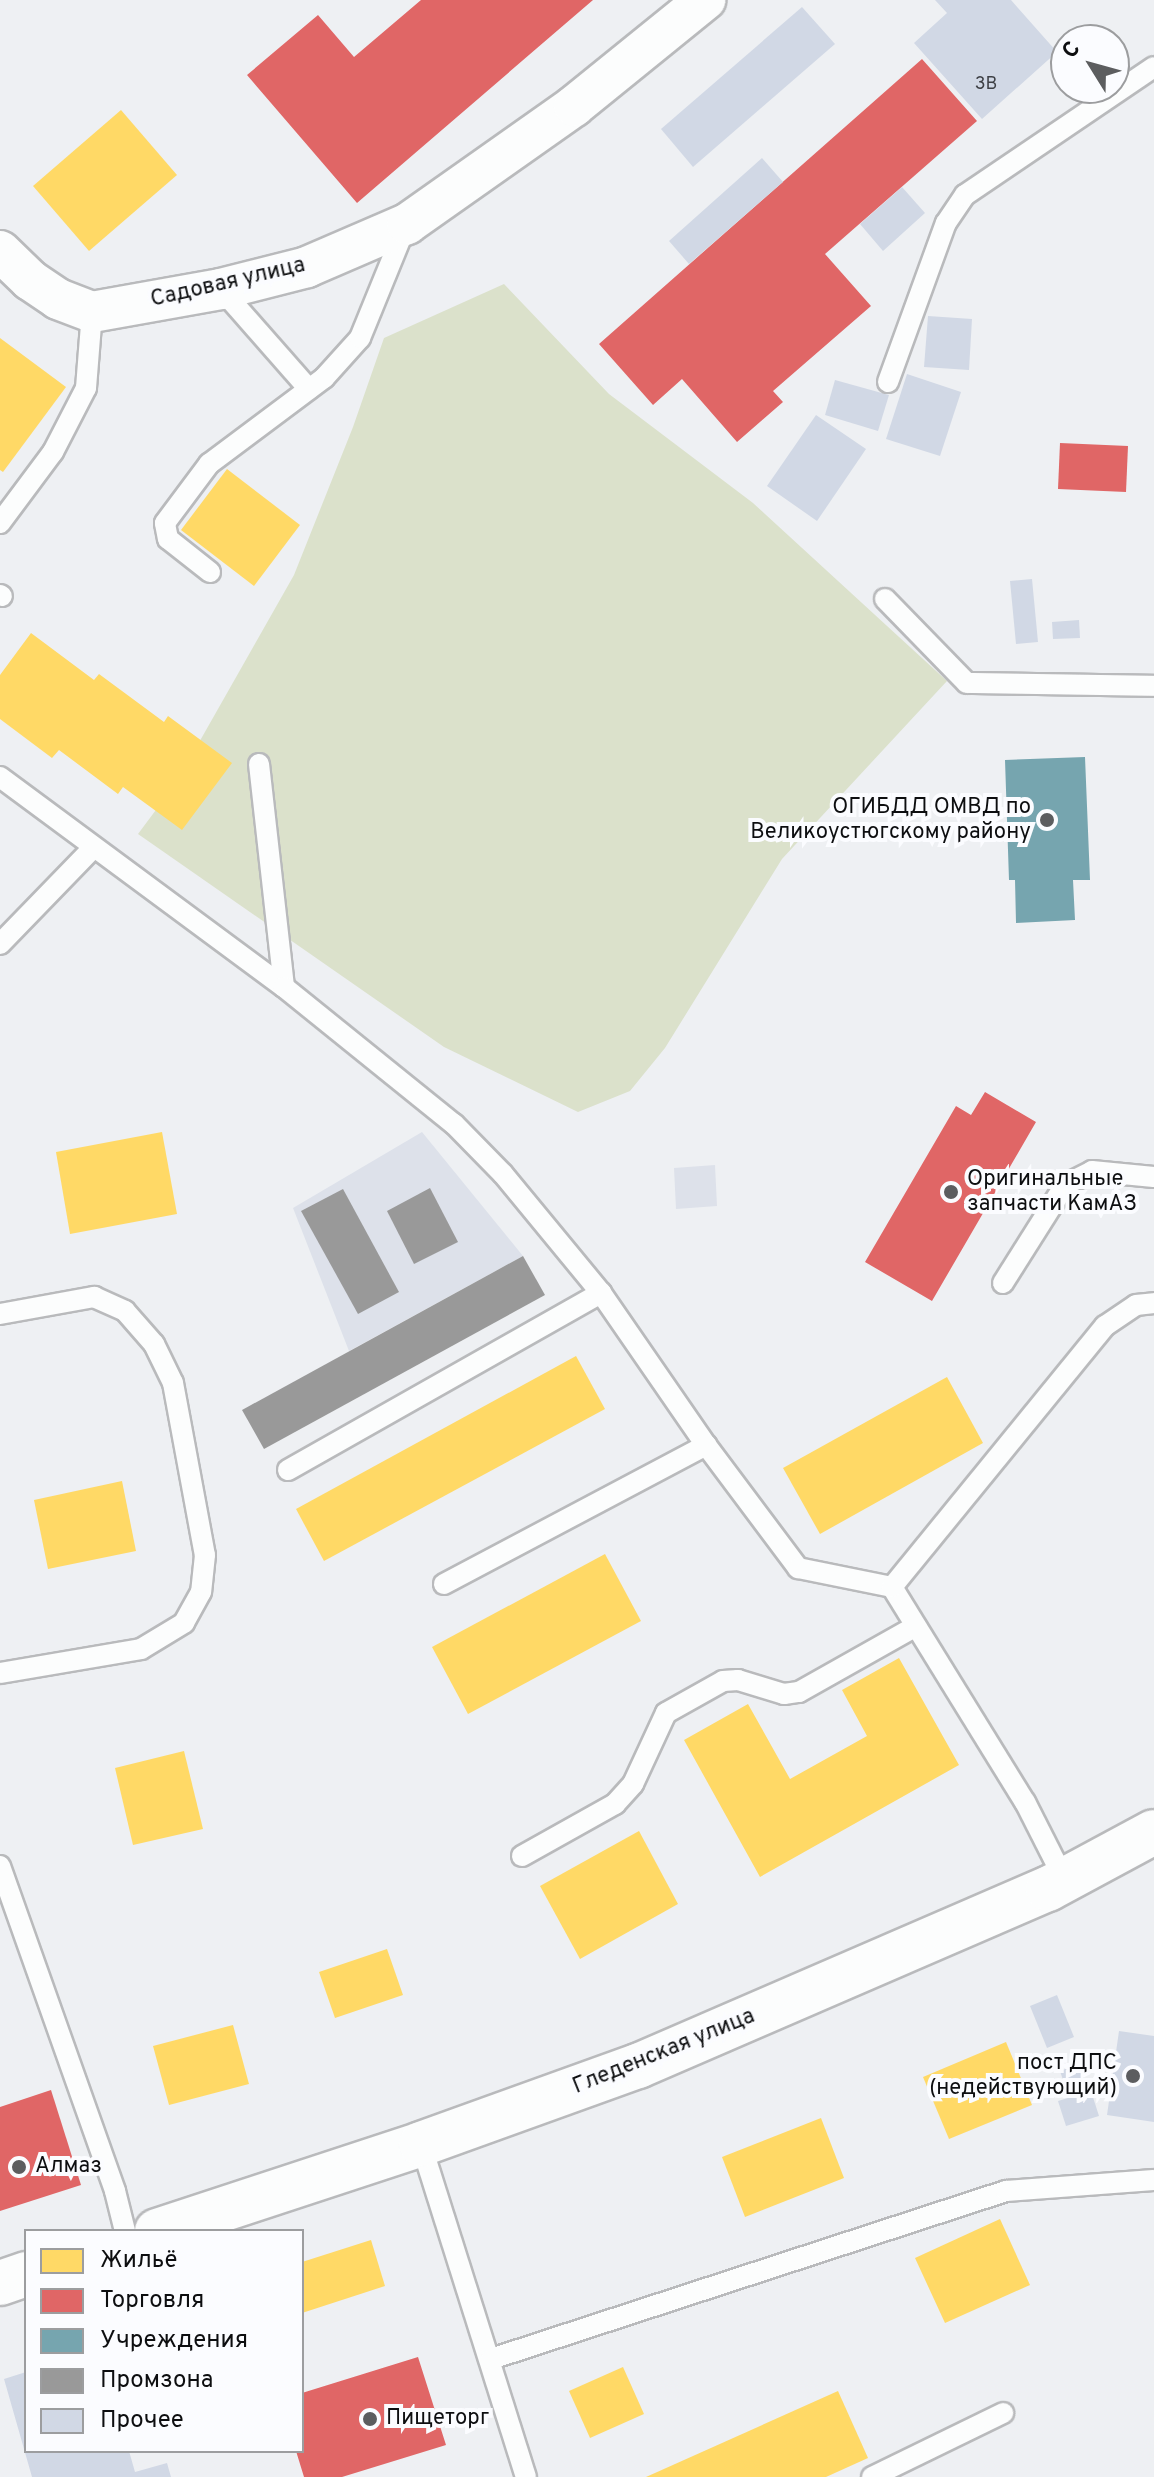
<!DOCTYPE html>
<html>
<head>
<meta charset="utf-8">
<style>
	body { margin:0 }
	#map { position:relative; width:1154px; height:2477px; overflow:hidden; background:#eef0f3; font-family:Overpass,sans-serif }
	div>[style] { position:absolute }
	.built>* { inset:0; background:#dde1ea }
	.green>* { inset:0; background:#dbe1cb }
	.homes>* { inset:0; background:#ffd966 }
	.shops>* { inset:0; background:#e06666 }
	.public>* { inset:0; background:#76a5af }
	.industry>* { inset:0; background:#999 }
	.building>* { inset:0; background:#d1d8e5 }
	.roads { filter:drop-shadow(2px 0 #b9babc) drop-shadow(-2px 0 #b9babc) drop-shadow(0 2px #b9babc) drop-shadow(0 -2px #b9babc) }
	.service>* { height:20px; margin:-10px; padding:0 10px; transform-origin:10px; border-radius:10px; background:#fcfdfd }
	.minor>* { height:40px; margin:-20px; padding:0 20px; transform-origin:20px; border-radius:20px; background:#fcfdfd }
	.secondary>* { height:44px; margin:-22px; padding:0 22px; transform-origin:22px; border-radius:22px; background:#fcfdfd }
	.dots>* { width:22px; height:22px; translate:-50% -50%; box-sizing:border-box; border:4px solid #fbfcff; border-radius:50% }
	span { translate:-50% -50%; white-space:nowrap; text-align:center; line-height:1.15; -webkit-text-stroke:8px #fbfcff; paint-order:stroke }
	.number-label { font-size:18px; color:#3e4045 }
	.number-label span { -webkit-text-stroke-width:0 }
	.street-label { font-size:22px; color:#0d0e10 }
	.poi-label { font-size:22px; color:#0d0e10 }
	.right { translate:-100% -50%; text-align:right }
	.left { translate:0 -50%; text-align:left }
	.legend { position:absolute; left:24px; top:2229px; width:280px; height:224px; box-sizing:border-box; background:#fbfcff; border:2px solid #9c9d9f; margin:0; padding:10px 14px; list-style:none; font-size:24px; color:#0d0e10 }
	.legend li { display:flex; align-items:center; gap:16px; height:40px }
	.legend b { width:40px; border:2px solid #9c9d9f }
	.north { position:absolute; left:1050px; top:24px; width:80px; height:80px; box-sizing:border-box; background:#fbfcff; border:2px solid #9c9d9f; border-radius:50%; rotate:307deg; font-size:22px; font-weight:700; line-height:32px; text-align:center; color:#0d0e10 }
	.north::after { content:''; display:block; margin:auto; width:28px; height:36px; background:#5c5d5f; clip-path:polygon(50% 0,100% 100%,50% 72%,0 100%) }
</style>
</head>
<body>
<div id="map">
	<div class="built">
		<i style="clip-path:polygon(422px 1132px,523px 1256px,349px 1351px,293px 1208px)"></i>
		<i style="clip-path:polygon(715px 1165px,717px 1206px,676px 1209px,674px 1168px)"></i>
	</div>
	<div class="green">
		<i style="clip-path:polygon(504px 284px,609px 394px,753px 503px,947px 681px,782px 859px,665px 1048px,630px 1091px,578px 1112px,444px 1047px,138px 834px,176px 783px,294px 575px,353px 427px,384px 338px)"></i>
	</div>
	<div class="homes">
		<i style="clip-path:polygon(121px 110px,177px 175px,89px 251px,33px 186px)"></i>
		<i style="clip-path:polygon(0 338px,66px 387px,3px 472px,0 470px)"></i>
		<i style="clip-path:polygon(227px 469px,300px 525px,254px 586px,181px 530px)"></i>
		<i style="clip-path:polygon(31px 633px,94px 680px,99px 674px,164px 722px,168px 716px,232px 763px,182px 830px,123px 787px,118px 794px,59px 750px,52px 758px,0 719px,0 675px)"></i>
		<i style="clip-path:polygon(162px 1132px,177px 1214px,70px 1234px,56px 1152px)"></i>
		<i style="clip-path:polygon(576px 1356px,605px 1409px,324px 1561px,296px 1509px)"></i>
		<i style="clip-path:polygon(947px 1377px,983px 1443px,820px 1534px,783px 1468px)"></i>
		<i style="clip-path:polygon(122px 1481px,136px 1551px,48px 1569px,34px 1500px)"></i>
		<i style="clip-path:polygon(605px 1554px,641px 1621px,468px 1714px,432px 1647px)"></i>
		<i style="clip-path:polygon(899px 1658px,959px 1765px,760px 1877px,684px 1740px,748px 1704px,790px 1779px,867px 1736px,842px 1690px)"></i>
		<i style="clip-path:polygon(184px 1751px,203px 1829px,133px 1845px,115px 1768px)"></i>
		<i style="clip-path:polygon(639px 1831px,678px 1904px,580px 1959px,540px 1886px)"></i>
		<i style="clip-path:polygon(387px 1949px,403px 1995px,335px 2018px,319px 1972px)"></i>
		<i style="clip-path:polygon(233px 2025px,249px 2084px,169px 2105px,153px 2046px)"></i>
		<i style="clip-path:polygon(1006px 2042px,1032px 2105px,949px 2139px,923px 2077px)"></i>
		<i style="clip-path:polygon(821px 2118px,844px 2178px,745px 2217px,722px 2157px)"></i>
		<i style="clip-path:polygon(1000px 2219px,1030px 2285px,945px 2323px,915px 2258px)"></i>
		<i style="clip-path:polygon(371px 2240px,385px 2286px,302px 2313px,302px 2262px)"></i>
		<i style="clip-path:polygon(623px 2367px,644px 2414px,590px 2438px,569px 2391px)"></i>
		<i style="clip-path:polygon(838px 2391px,868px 2458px,826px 2477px,646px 2477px)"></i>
	</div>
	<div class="shops">
		<i style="clip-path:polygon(421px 0,593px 0,357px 203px,247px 75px,318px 15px,354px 57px)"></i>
		<i style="clip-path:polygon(922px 59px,977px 121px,825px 254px,871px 306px,773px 391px,783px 402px,737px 442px,682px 379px,653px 405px,599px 344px)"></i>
		<i style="clip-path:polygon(1060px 443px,1128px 446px,1126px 492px,1058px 489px)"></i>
		<i style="clip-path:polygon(985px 1092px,1036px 1122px,932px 1301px,865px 1262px,956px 1106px,971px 1115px)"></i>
		<i style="clip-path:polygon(51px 2090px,81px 2185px,0 2211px,0 2107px)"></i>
		<i style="clip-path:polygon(418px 2357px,446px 2445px,342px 2477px,304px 2477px,296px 2451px,302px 2451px,302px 2393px)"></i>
	</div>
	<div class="public">
		<i style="clip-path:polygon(1085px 757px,1090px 880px,1073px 880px,1075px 920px,1016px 923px,1015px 880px,1009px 880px,1005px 760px)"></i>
	</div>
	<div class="industry">
		<i style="clip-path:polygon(430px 1188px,458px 1242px,414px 1264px,387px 1211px)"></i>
		<i style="clip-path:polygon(343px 1189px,399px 1292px,358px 1314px,301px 1211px)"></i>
		<i style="clip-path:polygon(523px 1256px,545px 1295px,264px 1449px,242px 1410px)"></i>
	</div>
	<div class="building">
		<i style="clip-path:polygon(935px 0,1011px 0,1057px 52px,982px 119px,914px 43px,947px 13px)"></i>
		<i style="clip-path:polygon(802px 7px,835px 44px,693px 167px,661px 129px)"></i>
		<i style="clip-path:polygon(762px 158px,783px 182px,689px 264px,669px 241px)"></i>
		<i style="clip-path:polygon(902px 187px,925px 213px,883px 251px,860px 224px)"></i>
		<i style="clip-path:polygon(928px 316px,972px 319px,969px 370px,924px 367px)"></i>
		<i style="clip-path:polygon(907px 374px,961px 392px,940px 456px,886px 439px)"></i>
		<i style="clip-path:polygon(835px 380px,889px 395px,878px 431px,825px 415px)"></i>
		<i style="clip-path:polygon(816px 415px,866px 449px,817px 521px,767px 486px)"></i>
		<i style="clip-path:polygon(1032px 579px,1038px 642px,1016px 644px,1010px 581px)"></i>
		<i style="clip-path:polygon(1079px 620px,1080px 638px,1053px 639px,1052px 622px)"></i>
		<i style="clip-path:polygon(1057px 1995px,1074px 2037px,1047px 2048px,1030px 2006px)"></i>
		<i style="clip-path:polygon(1119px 2031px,1154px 2036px,1154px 2122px,1107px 2115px)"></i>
		<i style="clip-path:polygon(1079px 2064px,1087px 2089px,1068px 2095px,1060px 2071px)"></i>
		<i style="clip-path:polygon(1091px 2091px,1099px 2116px,1066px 2126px,1058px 2101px)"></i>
		<i style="clip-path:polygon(26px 2372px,26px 2451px,129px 2451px,135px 2472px,167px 2463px,171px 2477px,32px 2477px,4px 2379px)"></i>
	</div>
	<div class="roads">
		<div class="service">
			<i style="left:221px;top:289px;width:133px;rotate:48.7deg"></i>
			<i style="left:888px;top:382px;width:169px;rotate:-70deg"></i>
			<i style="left:946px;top:223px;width:34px;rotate:-56deg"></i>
			<i style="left:965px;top:195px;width:228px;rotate:-34.1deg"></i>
			<i style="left:0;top:523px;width:89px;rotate:-53.3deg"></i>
			<i style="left:53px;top:452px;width:72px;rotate:-62.7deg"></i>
			<i style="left:86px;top:388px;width:76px;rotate:-85.5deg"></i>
			<i style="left:210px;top:572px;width:53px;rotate:-141.8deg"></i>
			<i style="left:168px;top:539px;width:16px;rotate:-101deg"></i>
			<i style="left:165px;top:523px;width:74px;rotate:-53.3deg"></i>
			<i style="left:209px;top:464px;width:144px;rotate:-36.8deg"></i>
			<i style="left:324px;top:378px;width:54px;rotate:-48deg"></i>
			<i style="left:360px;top:338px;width:119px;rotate:-67.8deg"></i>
			<i style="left:0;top:595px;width:2px;rotate:27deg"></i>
			<i style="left:885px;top:599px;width:117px;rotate:45.7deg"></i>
			<i style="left:967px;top:683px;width:187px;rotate:0.9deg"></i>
			<i style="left:259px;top:764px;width:224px;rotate:83.6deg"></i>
			<i style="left:0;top:777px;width:353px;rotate:36.5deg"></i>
			<i style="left:284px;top:987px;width:218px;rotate:38.9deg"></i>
			<i style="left:454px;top:1124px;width:70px;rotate:45.6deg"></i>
			<i style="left:503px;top:1174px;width:154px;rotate:50.5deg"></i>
			<i style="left:601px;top:1293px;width:185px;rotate:55.4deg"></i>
			<i style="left:706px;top:1445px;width:154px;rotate:53.2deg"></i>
			<i style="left:798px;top:1568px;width:96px;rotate:11.4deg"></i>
			<i style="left:892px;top:1587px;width:253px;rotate:58.3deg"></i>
			<i style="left:1025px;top:1802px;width:89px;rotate:63.1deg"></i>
			<i style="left:0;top:944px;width:134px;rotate:-45.9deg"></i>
			<i style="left:1003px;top:1283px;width:116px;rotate:-57.7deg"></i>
			<i style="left:1065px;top:1185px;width:30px;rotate:-27deg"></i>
			<i style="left:1092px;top:1171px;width:62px;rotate:5.5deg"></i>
			<i style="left:0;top:1314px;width:96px;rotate:-10.3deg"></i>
			<i style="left:94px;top:1297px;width:34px;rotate:24deg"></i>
			<i style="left:125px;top:1311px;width:44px;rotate:48.7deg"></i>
			<i style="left:154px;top:1344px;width:43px;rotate:64deg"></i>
			<i style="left:173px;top:1383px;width:175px;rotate:79.5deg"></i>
			<i style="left:205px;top:1555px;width:37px;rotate:96deg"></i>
			<i style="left:201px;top:1592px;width:35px;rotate:119deg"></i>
			<i style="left:184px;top:1623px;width:50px;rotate:148.8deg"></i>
			<i style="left:141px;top:1649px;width:143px;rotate:170.3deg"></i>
			<i style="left:288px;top:1470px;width:360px;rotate:-29.5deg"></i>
			<i style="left:444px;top:1584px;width:297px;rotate:-27.9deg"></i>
			<i style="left:892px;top:1587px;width:337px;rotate:-50.8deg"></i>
			<i style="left:1105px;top:1326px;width:37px;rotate:-34deg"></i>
			<i style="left:1136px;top:1305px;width:18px;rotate:-6deg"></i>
			<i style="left:522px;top:1856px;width:107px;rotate:-29.2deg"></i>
			<i style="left:615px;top:1804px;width:27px;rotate:-48deg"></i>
			<i style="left:633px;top:1784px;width:78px;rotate:-65.1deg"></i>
			<i style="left:666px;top:1713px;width:65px;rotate:-29.3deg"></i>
			<i style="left:723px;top:1681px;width:15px;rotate:-4deg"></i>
			<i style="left:738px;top:1680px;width:48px;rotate:16.9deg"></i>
			<i style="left:784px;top:1694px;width:15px;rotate:-8deg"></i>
			<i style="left:799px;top:1692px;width:134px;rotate:-29.4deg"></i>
			<i style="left:0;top:1866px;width:345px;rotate:70.5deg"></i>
			<i style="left:115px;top:2191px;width:41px;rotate:76deg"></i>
			<i style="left:421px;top:2144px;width:349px;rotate:72.5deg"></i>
			<i style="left:491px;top:2359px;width:542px;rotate:-18.07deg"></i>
			<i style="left:1006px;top:2191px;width:148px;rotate:-4.3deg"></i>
			<i style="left:872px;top:2477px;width:146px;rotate:-26deg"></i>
		</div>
		<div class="minor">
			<i style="left:0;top:251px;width:42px;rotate:44deg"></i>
			<i style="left:30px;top:280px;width:34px;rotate:34deg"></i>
			<i style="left:58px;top:299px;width:36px;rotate:21deg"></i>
			<i style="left:92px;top:312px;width:131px;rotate:-10.1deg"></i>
			<i style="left:221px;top:289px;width:89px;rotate:-14.3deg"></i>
			<i style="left:307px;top:267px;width:109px;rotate:-23.3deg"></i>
			<i style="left:407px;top:224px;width:204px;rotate:-35.2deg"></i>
			<i style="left:574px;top:106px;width:169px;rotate:-39deg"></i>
		</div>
		<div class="secondary">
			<i style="left:157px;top:2231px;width:278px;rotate:-18.2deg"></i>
			<i style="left:421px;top:2144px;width:231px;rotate:-19.8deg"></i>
			<i style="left:638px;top:2066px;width:447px;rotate:-23.4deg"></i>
			<i style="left:1048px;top:1889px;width:120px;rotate:-28.3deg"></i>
			<i style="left:0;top:2283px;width:28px;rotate:-19deg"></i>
		</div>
	</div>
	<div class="dots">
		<i style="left:1047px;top:820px;background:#5c5d5f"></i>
		<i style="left:951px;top:1192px;background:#5c5d5f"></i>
		<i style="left:1133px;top:2076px;background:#5c5d5f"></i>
		<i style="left:19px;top:2167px;background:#5c5d5f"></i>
		<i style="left:370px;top:2419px;background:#5c5d5f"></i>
	</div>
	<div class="number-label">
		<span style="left:986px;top:85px">3В</span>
	</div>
	<div class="street-label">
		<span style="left:228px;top:283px;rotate:-13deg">Садовая улица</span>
		<span style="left:664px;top:2052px;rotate:-22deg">Гледенская улица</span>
	</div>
	<div class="poi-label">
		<span class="right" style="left:1031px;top:820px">ОГИБДД ОМВД по<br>Великоустюгскому району</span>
		<span class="left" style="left:967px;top:1192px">Оригинальные<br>запчасти КамАЗ</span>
		<span class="right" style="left:1117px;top:2076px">пост ДПС<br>(недействующий)</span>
		<span class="left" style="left:35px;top:2167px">Алмаз</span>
		<span class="left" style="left:386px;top:2419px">Пищеторг</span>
	</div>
	<ul class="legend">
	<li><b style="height:22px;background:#ffd966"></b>Жильё</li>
	<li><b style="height:22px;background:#e06666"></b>Торговля</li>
	<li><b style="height:22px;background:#76a5af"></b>Учреждения</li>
	<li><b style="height:22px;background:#999"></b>Промзона</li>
	<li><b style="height:22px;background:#d1d8e5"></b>Прочее</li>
	</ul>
	<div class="north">С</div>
</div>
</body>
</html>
